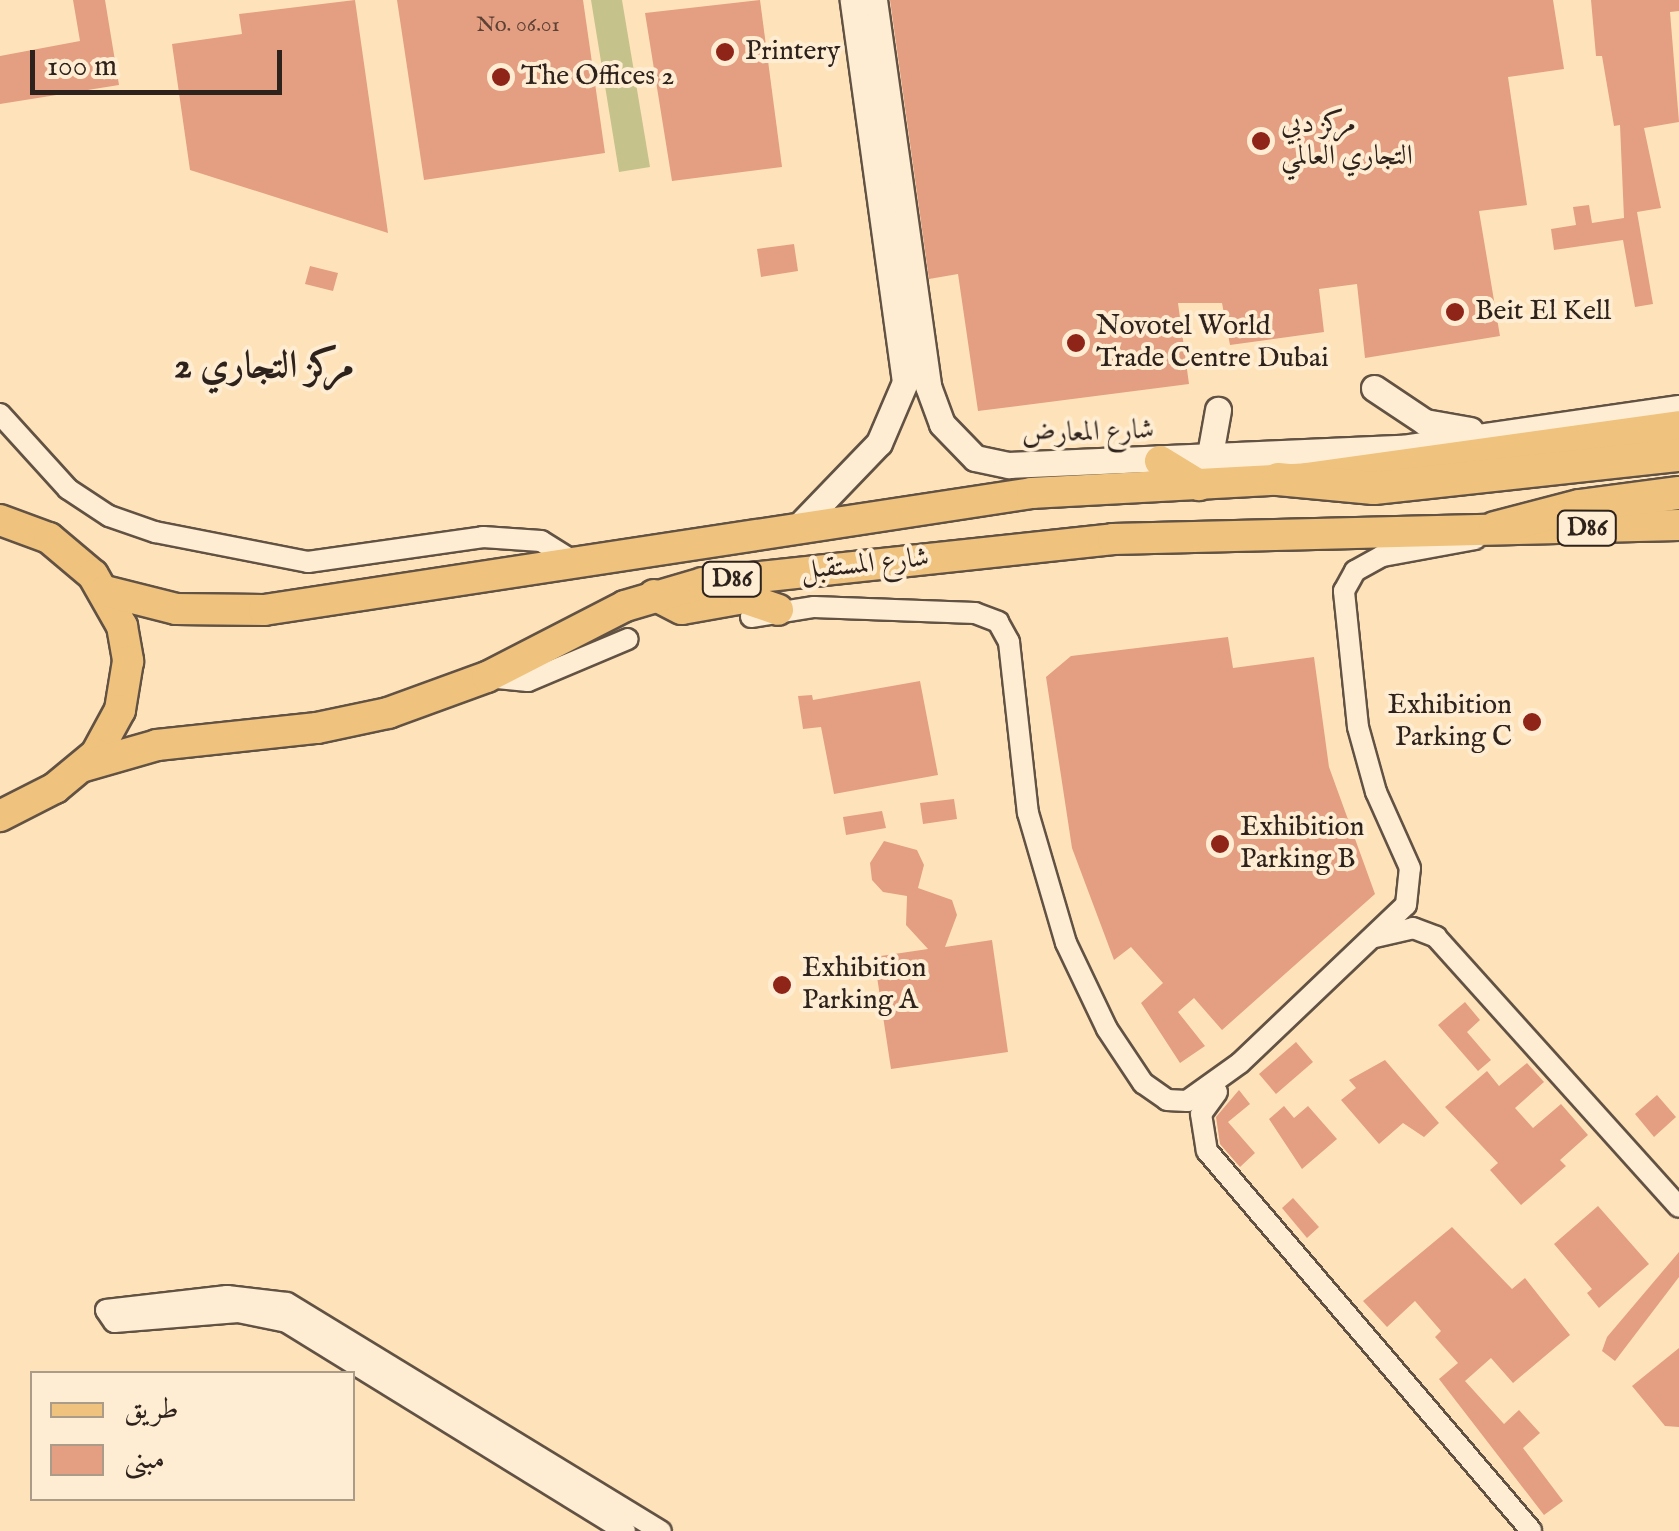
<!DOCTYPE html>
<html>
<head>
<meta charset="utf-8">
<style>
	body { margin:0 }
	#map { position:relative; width:1679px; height:1531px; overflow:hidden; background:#fee3ba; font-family:"IM FELL English",Amiri,serif }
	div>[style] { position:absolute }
	.green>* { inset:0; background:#c6c28b }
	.building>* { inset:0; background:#e49e81 }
	.roads { filter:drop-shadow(2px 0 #625244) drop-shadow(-2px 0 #625244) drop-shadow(0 2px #625244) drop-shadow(0 -2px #625244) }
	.minor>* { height:20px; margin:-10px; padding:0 10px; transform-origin:10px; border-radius:10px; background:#feedd2 }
	.tertiary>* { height:25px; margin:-12.5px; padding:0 12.5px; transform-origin:12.5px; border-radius:12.5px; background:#feedd2 }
	.primary>* { height:30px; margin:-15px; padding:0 15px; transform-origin:15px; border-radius:15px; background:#efc27d }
	.trunk>* { height:32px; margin:-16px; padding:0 16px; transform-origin:16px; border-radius:16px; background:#efc27d }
	.dots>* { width:28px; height:28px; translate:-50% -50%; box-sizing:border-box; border:5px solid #feedd2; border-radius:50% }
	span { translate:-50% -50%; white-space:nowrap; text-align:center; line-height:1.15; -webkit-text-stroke:8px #feedd2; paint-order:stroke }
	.number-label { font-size:22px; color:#5c4135 }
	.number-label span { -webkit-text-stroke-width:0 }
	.shield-label span { padding:2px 8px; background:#feedd2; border:2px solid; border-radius:8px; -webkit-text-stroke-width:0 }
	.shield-label { font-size:25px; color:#2e221c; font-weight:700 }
	.poi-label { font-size:28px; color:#2e221c }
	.left { translate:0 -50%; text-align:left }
	.right { translate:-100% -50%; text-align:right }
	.street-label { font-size:28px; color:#2e221c }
	.district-label { font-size:38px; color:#2e221c; font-weight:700 }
	.legend { position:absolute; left:30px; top:1371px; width:325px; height:130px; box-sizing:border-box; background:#feedd2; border:2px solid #ab9c89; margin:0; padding:12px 18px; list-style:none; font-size:30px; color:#2e221c }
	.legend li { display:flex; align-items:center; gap:20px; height:50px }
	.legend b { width:50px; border:2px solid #ab9c89 }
	.scale { position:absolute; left:30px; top:50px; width:252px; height:45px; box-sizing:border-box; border:5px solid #2e221c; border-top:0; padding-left:12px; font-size:30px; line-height:35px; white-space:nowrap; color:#2e221c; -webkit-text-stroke:8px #feedd2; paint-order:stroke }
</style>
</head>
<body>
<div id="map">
	<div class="green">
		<i style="clip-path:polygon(591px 0,622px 0,650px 167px,619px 172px)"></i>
	</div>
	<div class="building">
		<i style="clip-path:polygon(73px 0,105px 0,119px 85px,0 104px,0 56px,80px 41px)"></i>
		<i style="clip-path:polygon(355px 0,388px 233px,190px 170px,172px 44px,242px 34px,239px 14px)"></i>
		<i style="clip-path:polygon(397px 0,583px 0,605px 153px,424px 180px)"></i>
		<i style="clip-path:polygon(760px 0,782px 167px,672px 181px,645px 13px)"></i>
		<i style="clip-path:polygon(890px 0,1553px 0,1564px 69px,1508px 77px,1527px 205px,1479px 211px,1500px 336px,1365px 358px,1357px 284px,1319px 289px,1324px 332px,1230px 345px,1222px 303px,1178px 303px,1189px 384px,978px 411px,958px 274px,929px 279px)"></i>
		<i style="clip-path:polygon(1591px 0,1679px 0,1679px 11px,1670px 12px,1679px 122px,1644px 128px,1661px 208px,1637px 212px,1653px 304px,1635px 307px,1623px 240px,1554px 250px,1551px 229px,1576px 225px,1573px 207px,1589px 205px,1592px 223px,1624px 218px,1620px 125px,1614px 126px,1602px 56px,1596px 56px)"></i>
		<i style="clip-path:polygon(794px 244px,798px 271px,761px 277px,757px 249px)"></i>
		<i style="clip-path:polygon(310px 266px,338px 273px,333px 291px,305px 284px)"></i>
		<i style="clip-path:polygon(1228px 637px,1233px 668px,1314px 657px,1329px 767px,1375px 894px,1222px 1030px,1194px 998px,1178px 1012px,1205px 1046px,1180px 1063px,1141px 1003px,1163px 983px,1131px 947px,1114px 960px,1072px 848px,1046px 677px,1071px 656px)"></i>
		<i style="clip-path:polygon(920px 681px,938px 775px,834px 794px,821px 727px,803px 729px,798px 696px,812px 695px,813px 700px)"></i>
		<i style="clip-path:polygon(954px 799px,957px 819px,923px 824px,920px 803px)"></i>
		<i style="clip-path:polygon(882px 811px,886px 828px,846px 835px,843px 817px)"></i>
		<i style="clip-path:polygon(884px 841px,917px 850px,924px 865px,918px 888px,952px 900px,957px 915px,945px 947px,992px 940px,1008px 1052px,891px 1069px,874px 957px,928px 949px,906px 925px,907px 896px,883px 892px,872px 880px,870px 863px)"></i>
		<i style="clip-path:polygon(1465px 1002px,1480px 1020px,1467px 1032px,1491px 1060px,1478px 1071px,1438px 1025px)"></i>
		<i style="clip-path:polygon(1296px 1042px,1313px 1062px,1276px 1094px,1259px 1074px)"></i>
		<i style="clip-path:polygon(1385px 1060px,1439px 1123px,1424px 1137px,1403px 1123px,1379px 1144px,1341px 1100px,1356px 1088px,1349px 1080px)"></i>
		<i style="clip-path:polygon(1527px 1063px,1544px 1082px,1515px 1108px,1533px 1128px,1561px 1104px,1588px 1135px,1560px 1160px,1566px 1166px,1521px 1205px,1490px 1170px,1498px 1163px,1445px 1107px,1487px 1071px,1499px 1086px)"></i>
		<i style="clip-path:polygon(1239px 1090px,1250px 1104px,1228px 1122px,1255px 1153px,1240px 1167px,1220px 1144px,1216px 1117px)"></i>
		<i style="clip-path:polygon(1657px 1095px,1676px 1117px,1654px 1137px,1635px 1114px)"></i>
		<i style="clip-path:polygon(1284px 1106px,1294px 1118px,1308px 1106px,1337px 1139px,1302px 1169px,1269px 1119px)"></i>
		<i style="clip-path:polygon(1293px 1198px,1319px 1227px,1307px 1238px,1282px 1208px)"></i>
		<i style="clip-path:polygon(1598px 1206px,1649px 1264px,1599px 1308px,1587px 1293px,1592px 1289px,1554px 1244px)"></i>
		<i style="clip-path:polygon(1452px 1227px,1512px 1289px,1525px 1278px,1570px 1335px,1513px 1383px,1491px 1358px,1465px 1381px,1504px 1424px,1519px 1410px,1540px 1433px,1523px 1448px,1563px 1501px,1544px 1515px,1439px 1379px,1458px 1363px,1435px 1337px,1441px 1331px,1415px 1301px,1387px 1327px,1363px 1301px)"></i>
		<i style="clip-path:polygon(1679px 1252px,1679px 1277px,1615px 1361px,1602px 1351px,1607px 1337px)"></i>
		<i style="clip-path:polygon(1679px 1348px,1679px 1427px,1665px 1426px,1632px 1386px)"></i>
	</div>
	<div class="roads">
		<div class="minor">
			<i style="left:0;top:414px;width:101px;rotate:47.8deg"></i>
			<i style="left:68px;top:489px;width:49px;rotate:33.4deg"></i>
			<i style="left:109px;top:516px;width:49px;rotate:19.2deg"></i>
			<i style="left:155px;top:532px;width:156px;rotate:11.1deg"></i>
			<i style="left:308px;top:562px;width:177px;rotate:-8.1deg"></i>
			<i style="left:483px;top:537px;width:58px;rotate:3.9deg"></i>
			<i style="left:541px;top:541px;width:34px;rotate:32deg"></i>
			<i style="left:751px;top:617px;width:64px;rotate:-9deg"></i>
			<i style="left:814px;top:607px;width:161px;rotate:2.1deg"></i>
			<i style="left:975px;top:613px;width:25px;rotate:21deg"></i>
			<i style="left:998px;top:622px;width:23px;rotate:61deg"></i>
			<i style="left:1009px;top:642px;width:172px;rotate:83.7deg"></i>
			<i style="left:1028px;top:813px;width:135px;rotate:73.7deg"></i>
			<i style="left:1066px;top:943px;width:95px;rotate:64.5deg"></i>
			<i style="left:1107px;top:1029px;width:65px;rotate:56.3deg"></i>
			<i style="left:1143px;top:1083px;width:29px;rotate:35deg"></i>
			<i style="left:1167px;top:1100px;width:20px;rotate:3deg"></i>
			<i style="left:1187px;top:1101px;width:65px;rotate:-35.6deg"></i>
			<i style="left:1240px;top:1063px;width:229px;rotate:-43.6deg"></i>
			<i style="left:1406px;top:905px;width:37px;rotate:-84deg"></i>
			<i style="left:1410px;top:868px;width:83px;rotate:-114.1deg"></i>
			<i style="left:1376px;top:792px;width:67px;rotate:-105.5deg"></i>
			<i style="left:1358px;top:727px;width:137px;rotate:-95.9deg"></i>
			<i style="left:1344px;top:591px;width:23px;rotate:-61deg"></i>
			<i style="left:1355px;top:571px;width:31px;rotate:-29deg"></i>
			<i style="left:1382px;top:556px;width:95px;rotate:-10.4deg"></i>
			<i style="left:487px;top:677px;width:41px;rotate:5.6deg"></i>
			<i style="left:528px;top:681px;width:108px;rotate:-22.8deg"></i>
			<i style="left:1375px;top:937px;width:39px;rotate:-13deg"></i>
			<i style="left:1413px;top:928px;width:25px;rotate:21deg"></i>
			<i style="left:1436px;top:937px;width:363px;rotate:48deg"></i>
			<i style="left:1217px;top:1092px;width:27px;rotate:126deg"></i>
			<i style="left:1201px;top:1114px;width:37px;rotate:81deg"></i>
			<i style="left:1207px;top:1151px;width:499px;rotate:49.5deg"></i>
			<i style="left:625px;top:1531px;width:397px;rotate:-148.3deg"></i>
			<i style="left:287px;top:1322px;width:50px;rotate:-168.5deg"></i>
			<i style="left:238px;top:1312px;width:124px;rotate:175.4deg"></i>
			<i style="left:114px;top:1322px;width:14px;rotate:-124deg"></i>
			<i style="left:106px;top:1310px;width:122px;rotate:-6.6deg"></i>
			<i style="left:227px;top:1296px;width:60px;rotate:6.7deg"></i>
			<i style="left:287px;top:1303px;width:438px;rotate:31.4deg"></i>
		</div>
		<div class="tertiary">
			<i style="left:874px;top:0;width:390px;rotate:82deg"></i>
			<i style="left:928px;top:386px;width:40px;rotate:69.8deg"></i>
			<i style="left:942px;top:424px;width:47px;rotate:45.9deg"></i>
			<i style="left:975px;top:458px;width:35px;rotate:12deg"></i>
			<i style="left:1009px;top:465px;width:392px;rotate:-2.5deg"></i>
			<i style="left:1401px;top:448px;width:281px;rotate:-8.2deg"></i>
			<i style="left:1374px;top:388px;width:61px;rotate:33.7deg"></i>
			<i style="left:1425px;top:422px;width:46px;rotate:10.1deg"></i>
			<i style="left:1209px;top:460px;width:51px;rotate:-79.8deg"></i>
			<i style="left:799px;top:526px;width:115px;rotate:-46.1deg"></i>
			<i style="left:879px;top:443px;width:66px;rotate:-66.9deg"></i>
			<i style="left:905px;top:382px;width:386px;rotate:-97.8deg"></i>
		</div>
		<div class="primary">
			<i style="left:1160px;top:461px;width:46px;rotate:31.6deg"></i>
			<i style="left:0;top:520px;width:52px;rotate:20.2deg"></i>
			<i style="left:49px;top:538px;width:57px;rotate:40.1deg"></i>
			<i style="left:93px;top:575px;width:59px;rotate:60.4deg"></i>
			<i style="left:122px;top:626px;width:36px;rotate:80deg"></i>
			<i style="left:128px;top:661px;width:50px;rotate:99.3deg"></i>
			<i style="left:120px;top:710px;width:50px;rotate:118.6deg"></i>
			<i style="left:96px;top:754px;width:53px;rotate:140.3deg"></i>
			<i style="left:55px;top:788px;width:62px;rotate:153deg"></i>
			<i style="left:105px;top:591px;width:73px;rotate:14.2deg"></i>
			<i style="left:176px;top:609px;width:88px;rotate:0.7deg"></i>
			<i style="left:264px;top:610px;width:777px;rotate:-8.66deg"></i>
			<i style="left:1032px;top:493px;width:274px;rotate:-3.1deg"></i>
			<i style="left:1306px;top:478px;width:377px;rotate:-7.9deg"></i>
			<i style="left:654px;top:595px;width:31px;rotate:27deg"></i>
			<i style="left:682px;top:609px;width:63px;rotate:-10.1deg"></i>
			<i style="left:744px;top:598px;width:36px;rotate:19deg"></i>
			<i style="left:84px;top:766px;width:76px;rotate:-16deg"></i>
			<i style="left:157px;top:745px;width:161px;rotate:-6.1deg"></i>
			<i style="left:317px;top:728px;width:73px;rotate:-11.9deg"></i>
			<i style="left:388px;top:713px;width:105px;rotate:-20deg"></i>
			<i style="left:487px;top:677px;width:155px;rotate:-27.2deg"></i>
			<i style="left:625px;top:606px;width:81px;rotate:-16.4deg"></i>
			<i style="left:703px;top:583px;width:412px;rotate:-6.1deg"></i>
			<i style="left:1113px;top:539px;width:566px;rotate:-1.42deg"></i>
		</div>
		<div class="trunk">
			<i style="left:1278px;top:479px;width:96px;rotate:5.4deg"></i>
			<i style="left:1374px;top:488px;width:307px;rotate:-6.2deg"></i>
			<i style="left:1495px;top:528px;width:87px;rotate:-14.7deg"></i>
			<i style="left:1579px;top:506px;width:101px;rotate:-7.4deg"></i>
		</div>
	</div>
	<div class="dots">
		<i style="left:725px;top:52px;background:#8f2418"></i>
		<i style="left:501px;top:77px;background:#8f2418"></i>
		<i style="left:1261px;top:141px;background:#8f2418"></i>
		<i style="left:1455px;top:312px;background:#8f2418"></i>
		<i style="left:1076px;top:343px;background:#8f2418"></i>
		<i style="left:1532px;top:722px;background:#8f2418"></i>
		<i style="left:1220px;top:844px;background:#8f2418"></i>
		<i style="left:782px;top:985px;background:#8f2418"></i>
	</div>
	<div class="number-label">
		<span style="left:518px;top:26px">No. 06.01</span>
	</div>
	<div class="shield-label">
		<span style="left:1587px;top:528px">D86</span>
		<span style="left:732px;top:579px">D86</span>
	</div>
	<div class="poi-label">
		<span class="left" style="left:745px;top:52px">Printery</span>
		<span class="left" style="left:521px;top:77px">The Offices 2</span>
		<span class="left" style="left:1281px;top:141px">مركز دبي<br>التجاري العالمي</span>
		<span class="left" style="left:1475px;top:312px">Beit El Kell</span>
		<span class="left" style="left:1096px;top:343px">Novotel World<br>Trade Centre Dubai</span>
		<span class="right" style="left:1512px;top:722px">Exhibition<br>Parking C</span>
		<span class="left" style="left:1240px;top:844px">Exhibition<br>Parking B</span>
		<span class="left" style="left:802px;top:985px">Exhibition<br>Parking A</span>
	</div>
	<div class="street-label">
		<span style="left:1088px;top:433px;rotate:-2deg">شارع المعارض</span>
		<span style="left:865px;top:565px;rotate:-6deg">شارع المستقبل</span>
	</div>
	<div class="district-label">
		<span style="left:264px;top:368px">مركز التجاري 2</span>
	</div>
	<ul class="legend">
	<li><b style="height:12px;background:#efc27d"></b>طريق</li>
	<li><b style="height:28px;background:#e49e81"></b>مبنى</li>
	</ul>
	<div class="scale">100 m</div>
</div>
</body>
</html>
